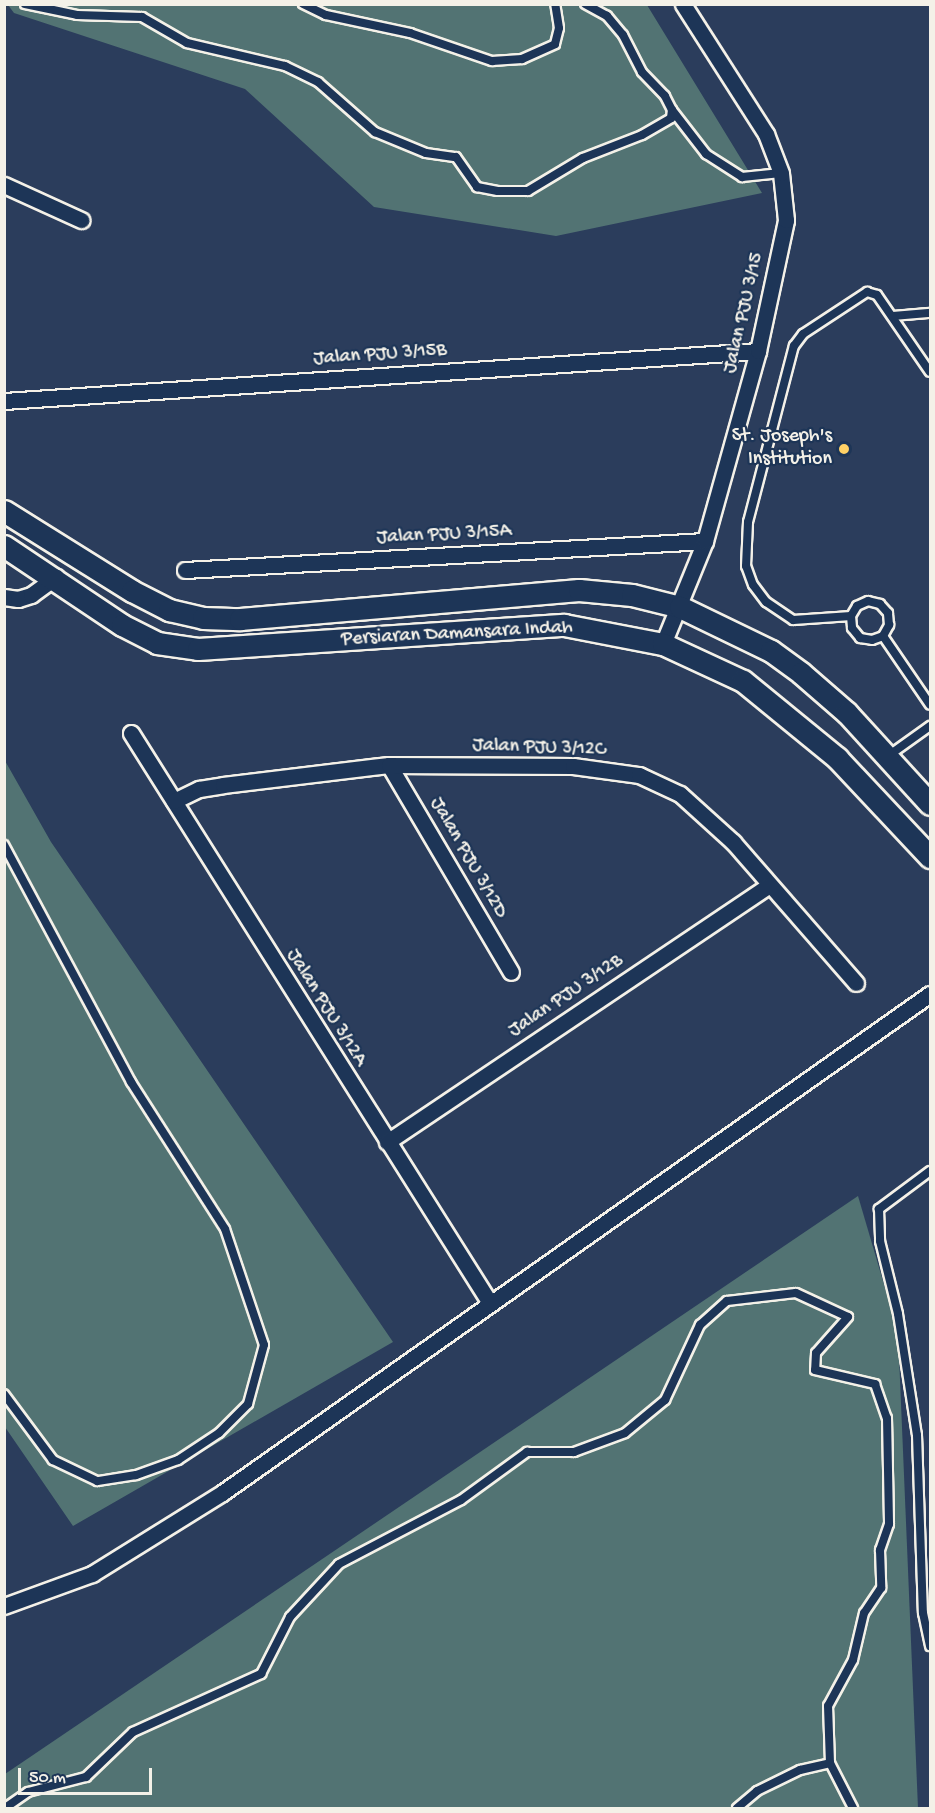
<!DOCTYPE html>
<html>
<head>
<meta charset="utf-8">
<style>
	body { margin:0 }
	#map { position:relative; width:935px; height:1813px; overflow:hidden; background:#2b3d5c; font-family:"Gochi Hand",sans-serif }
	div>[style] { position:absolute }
	.green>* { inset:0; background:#527373 }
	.roads { filter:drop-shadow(2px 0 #f4f1e8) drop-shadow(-2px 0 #f4f1e8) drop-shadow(0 2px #f4f1e8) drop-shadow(0 -2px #f4f1e8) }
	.lane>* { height:8px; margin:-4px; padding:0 4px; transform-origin:4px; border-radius:4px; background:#1d3557 }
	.street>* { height:15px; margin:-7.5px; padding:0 7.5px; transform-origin:7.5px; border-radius:7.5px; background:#1d3557 }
	.secondary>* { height:21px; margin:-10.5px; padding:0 10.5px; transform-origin:10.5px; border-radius:10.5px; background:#1d3557 }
	.dots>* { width:16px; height:16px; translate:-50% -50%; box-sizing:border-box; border:3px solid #1d3557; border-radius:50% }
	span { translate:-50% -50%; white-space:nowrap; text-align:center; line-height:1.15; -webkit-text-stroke:4.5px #1d3557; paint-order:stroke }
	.street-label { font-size:20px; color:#f4f1e8 }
	.poi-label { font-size:20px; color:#f4f1e8 }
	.right { translate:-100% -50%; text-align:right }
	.frame { position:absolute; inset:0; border:6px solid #f4f1e8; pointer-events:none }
	.scale { position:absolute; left:18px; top:1768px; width:134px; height:27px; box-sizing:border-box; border:3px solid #f4f1e8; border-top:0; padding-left:8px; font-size:18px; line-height:21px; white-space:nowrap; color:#f4f1e8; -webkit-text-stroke:4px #1d3557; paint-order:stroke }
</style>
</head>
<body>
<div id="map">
	<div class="green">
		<i style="clip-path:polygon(8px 5px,647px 5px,762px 193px,556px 236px,374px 207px,245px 89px,14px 13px)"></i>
		<i style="clip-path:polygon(4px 759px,51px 842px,393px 1342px,73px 1526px,5px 1427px)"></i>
		<i style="clip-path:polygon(858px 1196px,898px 1332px,918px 1808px,5px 1808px,5px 1774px)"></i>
	</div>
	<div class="roads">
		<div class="lane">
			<i style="left:25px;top:4px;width:53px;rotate:11.9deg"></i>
			<i style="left:77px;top:15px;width:65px;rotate:1.8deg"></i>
			<i style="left:142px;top:17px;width:52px;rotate:30deg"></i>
			<i style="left:187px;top:43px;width:101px;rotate:13.2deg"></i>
			<i style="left:285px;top:66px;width:37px;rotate:26deg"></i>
			<i style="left:318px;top:82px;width:76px;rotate:41.3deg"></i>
			<i style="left:375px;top:132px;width:55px;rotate:22.4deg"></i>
			<i style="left:426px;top:153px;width:30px;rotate:8deg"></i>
			<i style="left:456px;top:157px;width:37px;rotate:55deg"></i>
			<i style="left:477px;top:187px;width:21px;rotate:11deg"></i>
			<i style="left:498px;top:191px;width:30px"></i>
			<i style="left:528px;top:191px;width:64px;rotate:-31deg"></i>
			<i style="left:583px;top:158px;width:63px;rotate:-21.3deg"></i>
			<i style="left:642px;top:135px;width:34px;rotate:-30deg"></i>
			<i style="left:671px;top:118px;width:8px;rotate:-83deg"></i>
			<i style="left:672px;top:110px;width:16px;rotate:-117deg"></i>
			<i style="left:665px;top:96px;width:33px;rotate:-134deg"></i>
			<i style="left:642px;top:72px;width:42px;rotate:-117.2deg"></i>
			<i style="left:623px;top:35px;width:25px;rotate:-130deg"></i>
			<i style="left:607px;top:16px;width:25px;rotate:-151deg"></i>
			<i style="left:303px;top:4px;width:25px;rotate:26deg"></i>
			<i style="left:326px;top:15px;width:86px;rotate:12.1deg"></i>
			<i style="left:410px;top:33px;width:87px;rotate:18.9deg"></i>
			<i style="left:492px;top:61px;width:30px;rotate:-4deg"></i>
			<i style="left:522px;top:59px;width:36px;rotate:-24deg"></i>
			<i style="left:555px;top:44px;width:16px;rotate:-76deg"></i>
			<i style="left:559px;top:28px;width:24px;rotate:-99deg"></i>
			<i style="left:672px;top:110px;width:56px;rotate:52.3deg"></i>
			<i style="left:706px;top:154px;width:43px;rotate:32.6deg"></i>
			<i style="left:742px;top:177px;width:39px;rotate:-6deg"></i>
			<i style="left:894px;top:316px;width:36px;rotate:-5deg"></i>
			<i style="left:851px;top:616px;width:12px;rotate:85deg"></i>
			<i style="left:852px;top:628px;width:13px;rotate:51deg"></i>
			<i style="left:860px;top:638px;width:12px;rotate:9deg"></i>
			<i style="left:872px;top:640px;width:12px;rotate:-20deg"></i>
			<i style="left:883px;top:636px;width:13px;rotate:-61deg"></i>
			<i style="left:889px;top:625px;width:12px;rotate:-95deg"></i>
			<i style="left:888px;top:613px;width:12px;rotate:-132deg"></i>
			<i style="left:880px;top:604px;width:12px;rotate:-166deg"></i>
			<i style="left:868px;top:601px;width:12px;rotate:156deg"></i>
			<i style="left:857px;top:606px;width:12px;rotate:121deg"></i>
			<i style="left:851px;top:616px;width:58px;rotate:176.1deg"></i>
			<i style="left:793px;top:620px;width:32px;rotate:-146deg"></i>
			<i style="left:766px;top:602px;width:21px;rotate:-127deg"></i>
			<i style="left:753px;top:585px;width:20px;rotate:-110deg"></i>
			<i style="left:746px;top:566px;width:44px;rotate:-87.4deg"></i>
			<i style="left:748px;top:522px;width:182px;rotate:-75.4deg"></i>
			<i style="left:794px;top:346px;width:15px;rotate:-53deg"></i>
			<i style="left:803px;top:334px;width:77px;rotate:-33.3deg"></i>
			<i style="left:867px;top:292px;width:10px;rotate:17deg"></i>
			<i style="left:877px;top:295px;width:93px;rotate:55.5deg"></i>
			<i style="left:883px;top:636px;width:83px;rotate:55.7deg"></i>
			<i style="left:888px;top:756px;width:52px;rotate:-35.5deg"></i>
			<i style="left:4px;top:845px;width:269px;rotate:61.8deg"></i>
			<i style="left:131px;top:1082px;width:174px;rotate:57.4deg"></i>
			<i style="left:225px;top:1229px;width:122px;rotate:71.4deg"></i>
			<i style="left:264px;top:1345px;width:61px;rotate:105.2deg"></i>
			<i style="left:248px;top:1404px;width:41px;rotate:135deg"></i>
			<i style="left:219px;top:1433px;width:49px;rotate:146.6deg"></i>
			<i style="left:178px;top:1460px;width:45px;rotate:160.3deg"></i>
			<i style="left:136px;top:1475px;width:39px;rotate:171deg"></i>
			<i style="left:97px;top:1481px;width:49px;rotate:-154.5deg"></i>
			<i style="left:53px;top:1460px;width:82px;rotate:-126.6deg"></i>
			<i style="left:930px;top:1171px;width:64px;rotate:143.3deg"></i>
			<i style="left:879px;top:1209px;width:32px;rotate:88deg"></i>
			<i style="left:880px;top:1241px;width:75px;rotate:76.1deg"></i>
			<i style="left:898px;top:1314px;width:122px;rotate:81.1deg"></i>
			<i style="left:917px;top:1435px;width:178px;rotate:88.1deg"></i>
			<i style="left:923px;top:1613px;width:34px;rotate:78deg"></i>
			<i style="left:5px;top:1808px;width:28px;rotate:-35deg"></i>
			<i style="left:28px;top:1792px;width:60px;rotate:-14.5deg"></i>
			<i style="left:86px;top:1777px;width:65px;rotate:-43.8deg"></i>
			<i style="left:133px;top:1732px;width:141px;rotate:-24.4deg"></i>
			<i style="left:261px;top:1674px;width:64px;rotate:-63deg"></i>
			<i style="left:290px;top:1617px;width:72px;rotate:-47.2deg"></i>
			<i style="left:339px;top:1564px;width:138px;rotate:-27.7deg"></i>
			<i style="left:461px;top:1500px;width:82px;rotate:-36deg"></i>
			<i style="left:527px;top:1452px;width:47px"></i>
			<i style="left:574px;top:1452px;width:54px;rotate:-20.4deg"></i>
			<i style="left:625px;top:1433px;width:52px;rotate:-39.5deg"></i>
			<i style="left:665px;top:1400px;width:83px;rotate:-65deg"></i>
			<i style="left:700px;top:1325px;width:36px;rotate:-42deg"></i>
			<i style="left:727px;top:1301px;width:69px;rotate:-6.6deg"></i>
			<i style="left:796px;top:1293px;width:57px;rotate:24.8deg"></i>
			<i style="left:848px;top:1317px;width:48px;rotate:131.6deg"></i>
			<i style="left:816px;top:1353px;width:17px;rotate:93deg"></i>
			<i style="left:815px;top:1370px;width:62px;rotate:13.1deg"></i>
			<i style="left:875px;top:1384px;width:36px;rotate:71deg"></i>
			<i style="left:887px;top:1418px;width:106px;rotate:88.9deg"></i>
			<i style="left:889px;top:1524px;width:28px;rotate:109deg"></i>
			<i style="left:880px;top:1550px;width:38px;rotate:88deg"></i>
			<i style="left:881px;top:1588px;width:30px;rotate:124deg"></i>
			<i style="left:864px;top:1613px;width:48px;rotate:103.2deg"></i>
			<i style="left:853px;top:1660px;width:52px;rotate:118.5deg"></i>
			<i style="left:828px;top:1706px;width:57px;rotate:88deg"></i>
			<i style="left:830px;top:1763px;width:51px;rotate:62.9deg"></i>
			<i style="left:737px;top:1808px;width:26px;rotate:-40deg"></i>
			<i style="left:757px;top:1791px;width:48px;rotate:-26deg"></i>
			<i style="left:800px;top:1770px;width:31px;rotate:-13deg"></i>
		</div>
		<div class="street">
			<i style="left:4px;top:185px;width:85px;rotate:24.4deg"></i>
			<i style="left:4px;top:401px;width:756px;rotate:-3.79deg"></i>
			<i style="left:185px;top:570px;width:521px;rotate:-3.19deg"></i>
			<i style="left:4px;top:597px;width:14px;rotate:8deg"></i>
			<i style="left:18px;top:599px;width:14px;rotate:-17deg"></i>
			<i style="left:31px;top:595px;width:31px;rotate:-36deg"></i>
			<i style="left:663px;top:644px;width:111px;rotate:-67.8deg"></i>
			<i style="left:705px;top:541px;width:197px;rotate:-74.4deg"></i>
			<i style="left:758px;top:351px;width:134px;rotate:-77.9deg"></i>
			<i style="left:786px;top:220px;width:47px;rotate:-96.1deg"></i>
			<i style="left:781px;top:173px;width:42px;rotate:-111deg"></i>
			<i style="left:766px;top:134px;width:154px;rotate:-122.6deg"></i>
			<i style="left:131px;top:733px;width:674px;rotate:57.8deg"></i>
			<i style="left:389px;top:765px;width:240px;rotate:59.5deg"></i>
			<i style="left:174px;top:801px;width:28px;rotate:-26deg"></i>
			<i style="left:199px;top:789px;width:24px;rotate:-9deg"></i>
			<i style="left:223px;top:785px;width:167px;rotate:-6.9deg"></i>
			<i style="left:389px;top:765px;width:184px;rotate:0.3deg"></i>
			<i style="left:573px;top:766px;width:67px;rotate:7.8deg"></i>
			<i style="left:639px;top:775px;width:45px;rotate:24.9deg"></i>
			<i style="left:680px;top:794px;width:72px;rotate:42.2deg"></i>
			<i style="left:733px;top:842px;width:187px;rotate:48.9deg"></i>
			<i style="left:387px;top:1142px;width:460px;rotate:-33.9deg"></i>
			<i style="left:4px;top:1606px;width:94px;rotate:-20deg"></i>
			<i style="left:92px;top:1574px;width:153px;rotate:-31.9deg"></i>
			<i style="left:222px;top:1493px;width:866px;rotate:-35.18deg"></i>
		</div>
		<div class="secondary">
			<i style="left:4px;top:511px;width:151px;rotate:32deg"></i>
			<i style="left:132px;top:591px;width:42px;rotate:27.2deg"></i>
			<i style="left:169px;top:610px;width:35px;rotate:13deg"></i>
			<i style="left:203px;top:618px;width:37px;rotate:2deg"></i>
			<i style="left:240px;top:619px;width:340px;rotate:-4.9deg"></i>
			<i style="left:579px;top:590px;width:53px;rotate:5.4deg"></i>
			<i style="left:632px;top:595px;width:49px;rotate:14deg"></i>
			<i style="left:680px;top:607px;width:101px;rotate:25.8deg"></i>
			<i style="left:771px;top:651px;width:37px;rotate:36deg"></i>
			<i style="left:801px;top:673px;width:61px;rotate:41deg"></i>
			<i style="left:847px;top:713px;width:123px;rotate:47.6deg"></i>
			<i style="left:4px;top:546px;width:142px;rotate:33.8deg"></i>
			<i style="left:122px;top:625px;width:39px;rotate:27deg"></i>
			<i style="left:157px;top:643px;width:41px;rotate:8.3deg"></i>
			<i style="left:198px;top:649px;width:367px;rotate:-3.8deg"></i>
			<i style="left:564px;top:625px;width:101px;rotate:10.9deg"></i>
			<i style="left:663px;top:644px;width:88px;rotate:24.8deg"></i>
			<i style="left:743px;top:681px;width:122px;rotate:39.3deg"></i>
			<i style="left:837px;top:758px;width:136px;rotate:46.8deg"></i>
		</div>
	</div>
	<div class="dots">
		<i style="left:844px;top:449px;background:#ffd166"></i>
	</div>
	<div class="street-label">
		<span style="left:744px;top:313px;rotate:-77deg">Jalan PJU 3/15</span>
		<span style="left:380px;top:355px;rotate:-4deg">Jalan PJU 3/15B</span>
		<span style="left:444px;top:535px;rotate:-3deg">Jalan PJU 3/15A</span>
		<span style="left:457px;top:634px;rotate:-3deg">Persiaran Damansara Indah</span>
		<span style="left:539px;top:748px;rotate:2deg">Jalan PJU 3/12C</span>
		<span style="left:468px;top:858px;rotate:60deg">Jalan PJU 3/12D</span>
		<span style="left:566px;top:996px;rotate:-34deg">Jalan PJU 3/12B</span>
		<span style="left:326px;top:1008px;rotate:58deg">Jalan PJU 3/12A</span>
	</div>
	<div class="poi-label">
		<span class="right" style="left:832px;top:448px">St. Joseph's<br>Institution</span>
	</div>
	<div class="frame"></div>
	<div class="scale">50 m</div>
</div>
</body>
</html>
